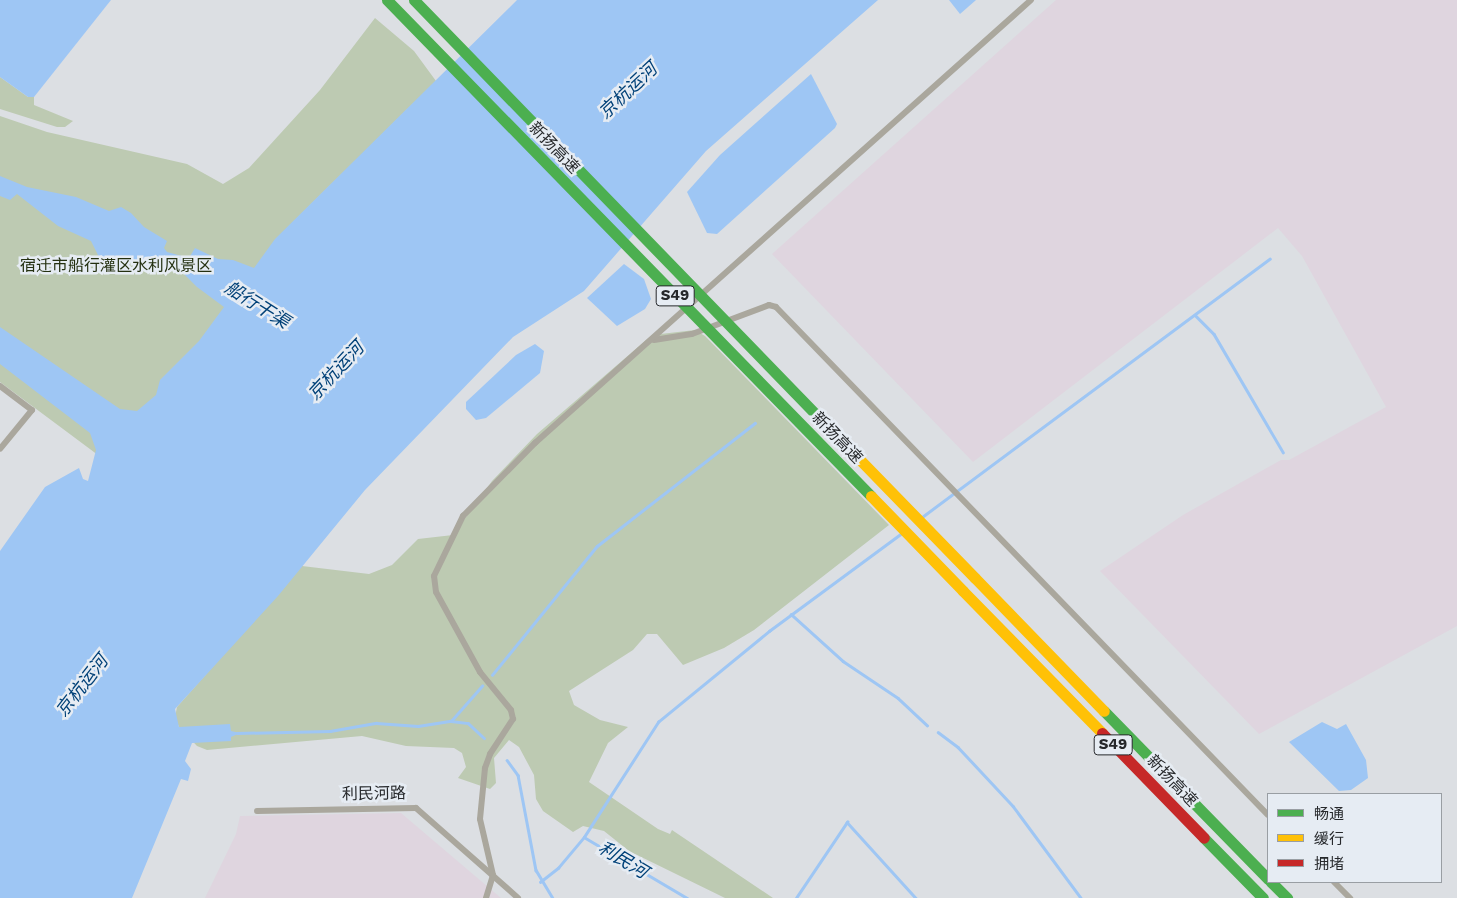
<!DOCTYPE html>
<html>
<head>
<meta charset="utf-8">
<style>
	body { margin:0 }
	#map { position:relative; width:1457px; height:898px; overflow:hidden; background:#dcdfe3; font-family:"Work Sans","Noto Sans SC",sans-serif }
	div>[style] { position:absolute }
	.industrial>* { inset:0; background:#dfd5df }
	.green>* { inset:0; background:#bdcab2 }
	.water>* { inset:0; background:#9ec6f4 }
	.stream>* { height:2.5px; margin:-1.25px; padding:0 1.25px; transform-origin:1.25px; border-radius:1.25px; background:#9ec6f4 }
	.street>* { height:6px; margin:-3px; padding:0 3px; transform-origin:3px; border-radius:3px; background:#aaa79d }
	.fast>* { height:11px; margin:-5.5px; padding:0 5.5px; transform-origin:5.5px; border-radius:5.5px; background:#4caf50 }
	.slow>* { height:11px; margin:-5.5px; padding:0 5.5px; transform-origin:5.5px; border-radius:5.5px; background:#ffc107 }
	.jam>* { height:11px; margin:-5.5px; padding:0 5.5px; transform-origin:5.5px; border-radius:5.5px; background:#c62828 }
	.fast-bridge>* { height:11px; margin:-5.5px; padding:0 5.5px; transform-origin:5.5px; border-radius:5.5px; background:#4caf50 }
	.slow-bridge>* { height:11px; margin:-5.5px; padding:0 5.5px; transform-origin:5.5px; border-radius:5.5px; background:#ffc107 }
	span { translate:-50% -50%; white-space:nowrap; text-align:center; line-height:1.15; -webkit-text-stroke:5px #e6ecf3; paint-order:stroke }
	.shield-label span { padding:1px 4px; background:#e6ecf3; border:1px solid; border-radius:4px; -webkit-text-stroke-width:0 }
	.shield-label { font-size:15px; color:#26282b; font-weight:700 }
	.street-label { font-size:16px; color:#26282b }
	.park-label { font-size:16px; color:#243010 }
	.water-label { font-size:18px; color:#004178; font-style:italic }
	.legend { position:absolute; left:1267px; top:793px; width:175px; height:90px; box-sizing:border-box; background:#e6ecf3; border:1px solid #999ea3; margin:0; padding:6px 9px; list-style:none; font-size:15px; color:#26282b }
	.legend li { display:flex; align-items:center; gap:10px; height:25px }
	.legend b { width:25px; border:1px solid #999ea3 }
</style>
</head>
<body>
<div id="map">
	<div class="industrial">
		<i style="clip-path:polygon(1056px 0,1457px 0,1457px 626px,1259px 734px,1100px 571px,1183px 515px,1281px 460px,1289px 460px,1386px 407px,1302px 256px,1278px 228px,973px 462px,772px 254px)"></i>
		<i style="clip-path:polygon(401px 813px,501px 898px,205px 898px,236px 834px,240px 816px)"></i>
	</div>
	<div class="green">
		<i style="clip-path:polygon(375px 18px,414px 51px,436px 81px,293px 222px,110px 464px,0 382px,0 116px,47px 132px,187px 164px,223px 184px,249px 168px,320px 90px)"></i>
		<i style="clip-path:polygon(0 77px,28px 97px,34px 97px,34px 105px,73px 121px,65px 127px,57px 127px,0 109px)"></i>
		<i style="clip-path:polygon(695px 330px,705px 336px,889px 525px,754px 630px,724px 648px,683px 665px,657px 634px,647px 634px,633px 650px,569px 691px,574px 705px,600px 720px,628px 727px,608px 743px,589px 782px,658px 829px,670px 834px,672px 830px,773px 898px,725px 898px,629px 851px,604px 831px,583px 826px,573px 832px,543px 811px,536px 799px,534px 775px,519px 747px,509px 740px,494px 758px,496px 783px,490px 789px,458px 778px,466px 767px,462px 753px,454px 748px,406px 746px,362px 736px,207px 750px,197px 746px,179px 727px,175px 717px,177px 707px,302px 566px,369px 574px,392px 565px,418px 539px,453px 535px,492px 481px,537px 434px,652px 335px)"></i>
	</div>
	<div class="water">
		<i style="clip-path:polygon(0 0,111px 0,34px 97px,28px 97px,0 77px)"></i>
		<i style="clip-path:polygon(517px 0,878px 0,706px 151px,584px 291px,513px 337px,365px 490px,278px 596px,175px 709px,179px 727px,230px 724px,231px 731px,240px 733px,231px 737px,231px 741px,192px 743px,185px 761px,191px 769px,188px 781px,181px 779px,132px 898px,0 898px,0 551px,45px 487px,79px 468px,83px 479px,88px 481px,96px 450px,90px 433px,0 364px,0 327px,120px 409px,137px 411px,156px 395px,160px 380px,199px 341px,224px 307px,197px 287px,183px 273px,185px 269px,163px 259px,154px 267px,123px 256px,108px 259px,99px 257px,91px 241px,58px 226px,17px 194px,10px 200px,0 196px,0 176px,27px 187px,76px 197px,109px 211px,121px 207px,131px 213px,144px 227px,167px 241px,164px 248px,167px 252px,189px 258px,195px 248px,218px 259px,233px 260px,254px 268px,275px 239px)"></i>
		<i style="clip-path:polygon(949px 0,976px 0,960px 14px)"></i>
		<i style="clip-path:polygon(811px 74px,837px 124px,835px 128px,717px 234px,707px 233px,687px 192px,720px 155px)"></i>
		<i style="clip-path:polygon(624px 264px,644px 279px,651px 299px,645px 309px,617px 326px,587px 298px)"></i>
		<i style="clip-path:polygon(535px 344px,544px 351px,540px 373px,486px 418px,476px 420px,466px 409px,466px 402px,516px 355px)"></i>
		<i style="clip-path:polygon(1322px 722px,1337px 729px,1346px 724px,1366px 760px,1368px 778px,1351px 790px,1339px 791px,1289px 742px)"></i>
	</div>
	<div class="stream">
		<i style="left:1195px;top:315px;width:27px;rotate:45deg"></i>
		<i style="left:1214px;top:334px;width:137px;rotate:59.7deg"></i>
		<i style="left:922px;top:517px;width:433px;rotate:-36.6deg"></i>
		<i style="left:791px;top:614px;width:70px;rotate:42.1deg"></i>
		<i style="left:843px;top:661px;width:66px;rotate:33.9deg"></i>
		<i style="left:898px;top:698px;width:40px;rotate:43deg"></i>
		<i style="left:492px;top:675px;width:166px;rotate:-50.9deg"></i>
		<i style="left:597px;top:546px;width:200px;rotate:-37.9deg"></i>
		<i style="left:451px;top:721px;width:47px;rotate:-48.5deg"></i>
		<i style="left:938px;top:732px;width:25px;rotate:37deg"></i>
		<i style="left:958px;top:747px;width:81px;rotate:47deg"></i>
		<i style="left:1013px;top:806px;width:114px;rotate:53.5deg"></i>
		<i style="left:237px;top:733px;width:93px;rotate:-1.2deg"></i>
		<i style="left:330px;top:731px;width:47px;rotate:-9.9deg"></i>
		<i style="left:376px;top:723px;width:42px;rotate:4.1deg"></i>
		<i style="left:418px;top:726px;width:33px;rotate:-9deg"></i>
		<i style="left:451px;top:721px;width:17px;rotate:7deg"></i>
		<i style="left:468px;top:723px;width:22px;rotate:43deg"></i>
		<i style="left:507px;top:760px;width:19px;rotate:54deg"></i>
		<i style="left:518px;top:775px;width:97px;rotate:79.3deg"></i>
		<i style="left:536px;top:870px;width:33px;rotate:59deg"></i>
		<i style="left:584px;top:837px;width:120px;rotate:30.6deg"></i>
		<i style="left:540px;top:882px;width:23px;rotate:-38deg"></i>
		<i style="left:558px;top:868px;width:40px;rotate:-50deg"></i>
		<i style="left:584px;top:837px;width:137px;rotate:-57.2deg"></i>
		<i style="left:658px;top:722px;width:144px;rotate:-39.3deg"></i>
		<i style="left:769px;top:631px;width:165px;rotate:-36.4deg"></i>
		<i style="left:796px;top:898px;width:92px;rotate:-56.1deg"></i>
		<i style="left:847px;top:822px;width:103px;rotate:47.8deg"></i>
	</div>
	<div class="street">
		<i style="left:654px;top:340px;width:38px;rotate:-9deg"></i>
		<i style="left:692px;top:334px;width:82px;rotate:-20.6deg"></i>
		<i style="left:769px;top:305px;width:7px;rotate:16deg"></i>
		<i style="left:776px;top:307px;width:707px;rotate:45.92deg"></i>
		<i style="left:0;top:386px;width:40px;rotate:37deg"></i>
		<i style="left:32px;top:410px;width:50px;rotate:129.4deg"></i>
		<i style="left:257px;top:811px;width:159px;rotate:-1.1deg"></i>
		<i style="left:416px;top:808px;width:136px;rotate:41.4deg"></i>
		<i style="left:1334px;top:882px;width:23px;rotate:45deg"></i>
		<i style="left:486px;top:898px;width:24px;rotate:-73deg"></i>
		<i style="left:493px;top:875px;width:57px;rotate:-103.1deg"></i>
		<i style="left:480px;top:819px;width:51px;rotate:-84.4deg"></i>
		<i style="left:485px;top:768px;width:15px;rotate:-70deg"></i>
		<i style="left:490px;top:754px;width:42px;rotate:-56.7deg"></i>
		<i style="left:513px;top:719px;width:9px;rotate:-103deg"></i>
		<i style="left:511px;top:710px;width:49px;rotate:-129.2deg"></i>
		<i style="left:480px;top:672px;width:91px;rotate:-118.8deg"></i>
		<i style="left:436px;top:592px;width:16px;rotate:-97deg"></i>
		<i style="left:434px;top:576px;width:67px;rotate:-64.2deg"></i>
		<i style="left:463px;top:516px;width:103px;rotate:-45.4deg"></i>
		<i style="left:535px;top:443px;width:665px;rotate:-41.77deg"></i>
	</div>
	<div class="fast">
		<i style="left:1104px;top:711px;width:235px;rotate:45.7deg"></i>
		<i style="left:1204px;top:838px;width:84px;rotate:45.5deg"></i>
		<i style="left:1271px;top:882px;width:23px;rotate:45deg"></i>
	</div>
	<div class="slow">
		<i style="left:975px;top:578px;width:185px;rotate:45.9deg"></i>
		<i style="left:963px;top:591px;width:199px;rotate:45.6deg"></i>
	</div>
	<div class="jam">
		<i style="left:1102px;top:733px;width:146px;rotate:45.8deg"></i>
	</div>
	<div class="fast-bridge">
		<i style="left:387px;top:0;width:693px;rotate:45.7deg"></i>
		<i style="left:414px;top:0;width:599px;rotate:45.88deg"></i>
	</div>
	<div class="slow-bridge">
		<i style="left:831px;top:430px;width:206px;rotate:45.8deg"></i>
		<i style="left:871px;top:496px;width:132px;rotate:45.9deg"></i>
	</div>
	<div class="shield-label">
		<span style="left:675px;top:296px">S49</span>
		<span style="left:1113px;top:745px">S49</span>
	</div>
	<div class="street-label">
		<span style="left:554px;top:148px;rotate:46deg">新扬高速</span>
		<span style="left:837px;top:438px;rotate:46deg">新扬高速</span>
		<span style="left:1172px;top:781px;rotate:46deg">新扬高速</span>
		<span style="left:374px;top:794px;rotate:-1deg">利民河路</span>
	</div>
	<div class="park-label">
		<span style="left:116px;top:266px">宿迁市船行灌区水利风景区</span>
	</div>
	<div class="water-label">
		<span style="left:628px;top:91px;rotate:-43deg">京杭运河</span>
		<span style="left:257px;top:305px;rotate:32deg">船行干渠</span>
		<span style="left:336px;top:371px;rotate:-47deg">京杭运河</span>
		<span style="left:82px;top:686px;rotate:-52deg">京杭运河</span>
		<span style="left:623px;top:860px;rotate:31deg">利民河</span>
	</div>
	<ul class="legend">
	<li><b style="height:6px;background:#4caf50"></b>畅通</li>
	<li><b style="height:6px;background:#ffc107"></b>缓行</li>
	<li><b style="height:6px;background:#c62828"></b>拥堵</li>
	</ul>
</div>
</body>
</html>
